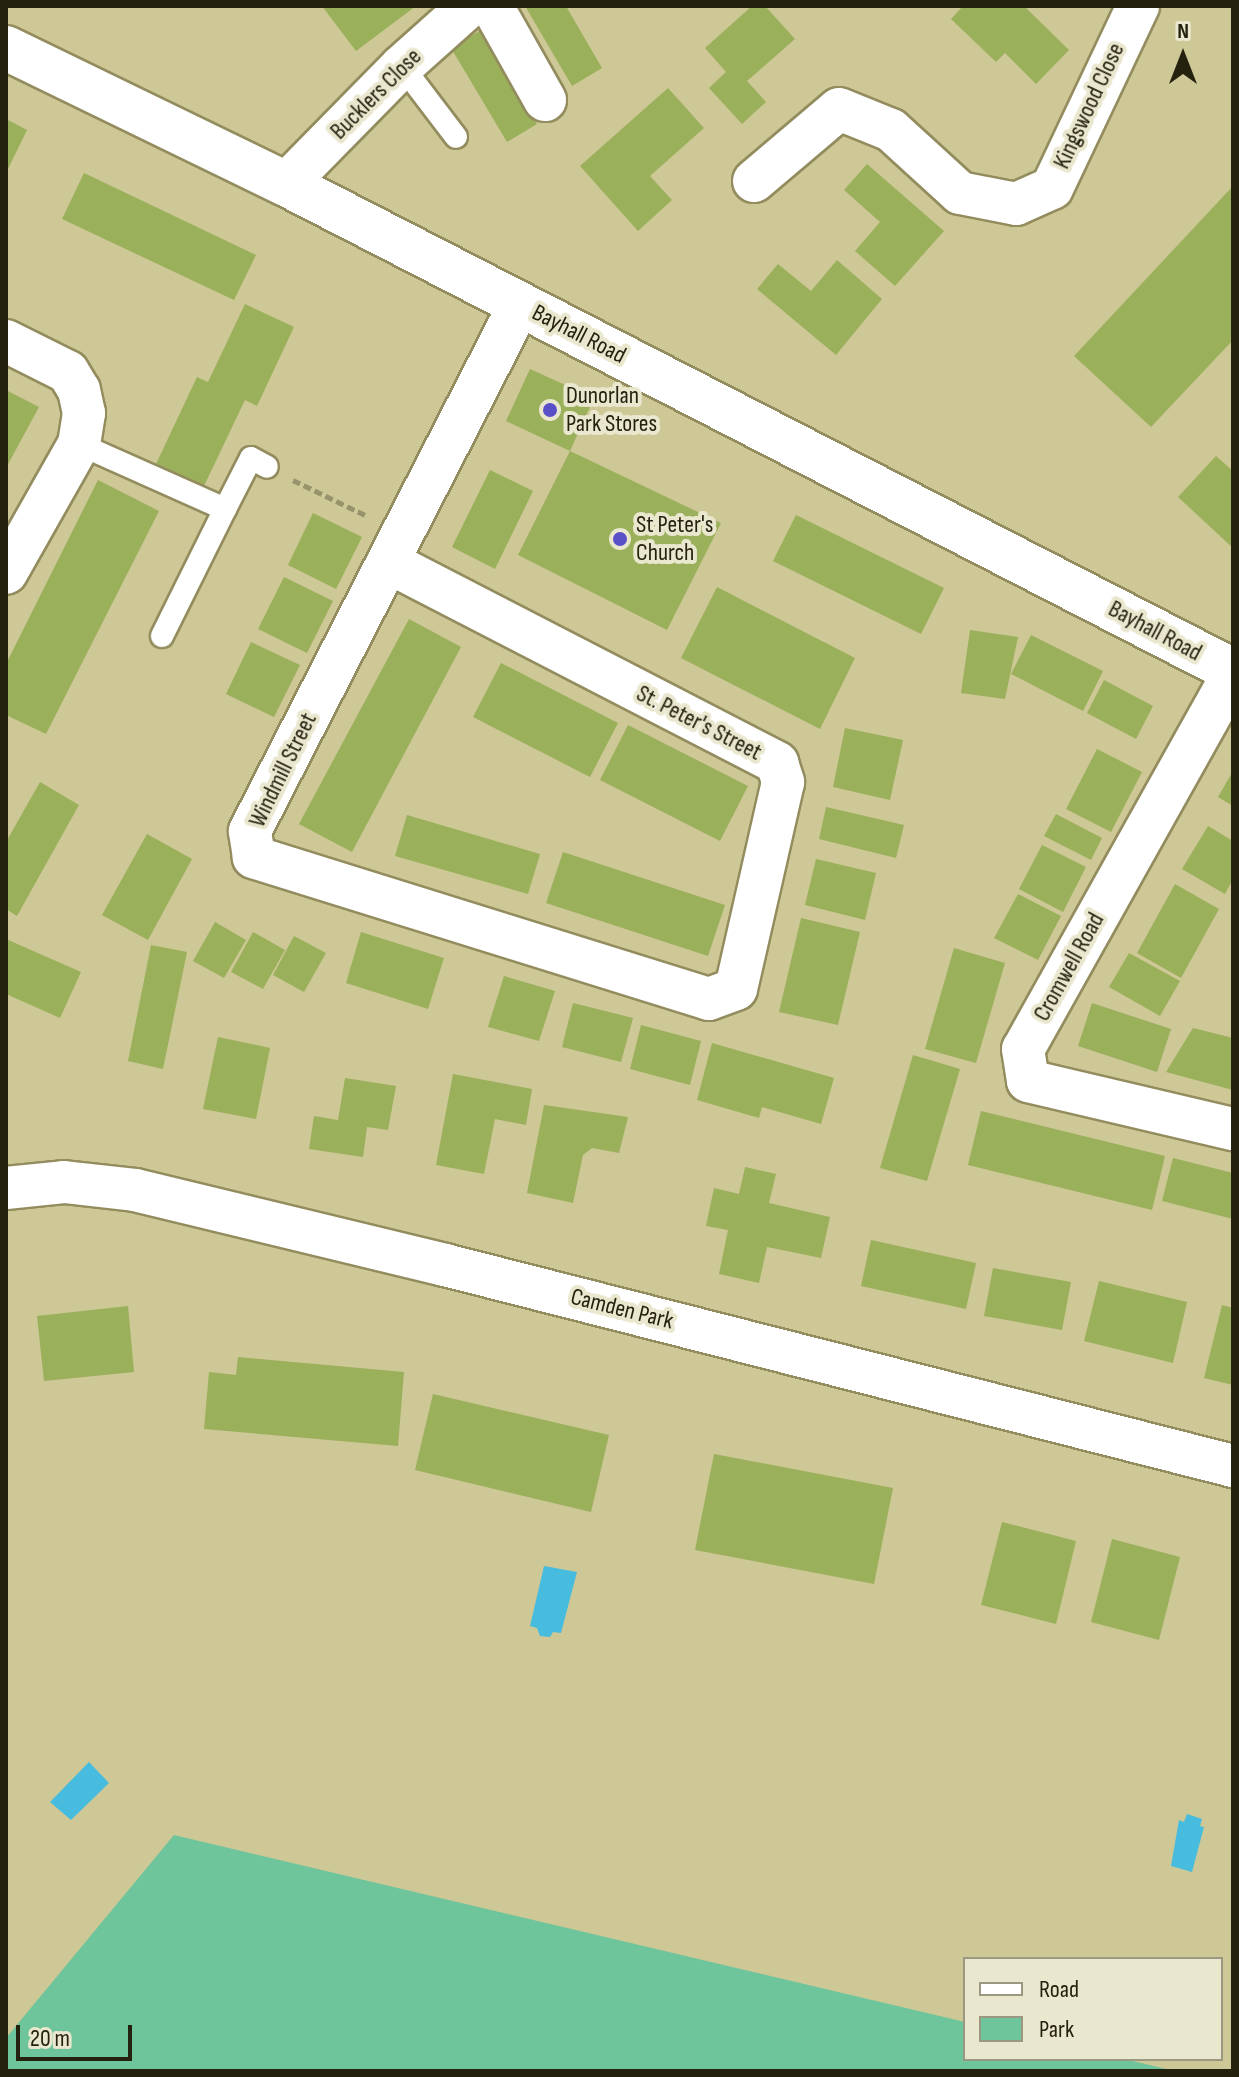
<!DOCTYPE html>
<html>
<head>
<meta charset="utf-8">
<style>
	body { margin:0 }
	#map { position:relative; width:1239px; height:2077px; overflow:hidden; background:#cec796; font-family:"Sofia Sans Condensed",sans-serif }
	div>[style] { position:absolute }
	.green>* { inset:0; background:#6ec59b }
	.water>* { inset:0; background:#47bcdf }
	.building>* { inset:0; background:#9ab05b }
	.path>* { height:5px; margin-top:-2.5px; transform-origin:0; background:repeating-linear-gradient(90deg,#99936b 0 8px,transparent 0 12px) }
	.roads { filter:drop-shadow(2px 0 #938c5e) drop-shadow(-2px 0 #938c5e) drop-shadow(0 2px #938c5e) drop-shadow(0 -2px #938c5e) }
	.service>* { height:22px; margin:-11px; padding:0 11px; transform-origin:11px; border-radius:11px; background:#fff }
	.minor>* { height:42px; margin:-21px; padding:0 21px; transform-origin:21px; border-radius:21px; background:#fff }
	.tertiary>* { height:44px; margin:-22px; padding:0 22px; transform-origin:22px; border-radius:22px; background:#fff }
	.dots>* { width:22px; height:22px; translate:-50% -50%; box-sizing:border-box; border:4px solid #eae7cf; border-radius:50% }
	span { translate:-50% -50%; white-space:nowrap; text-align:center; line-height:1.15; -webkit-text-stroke:8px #eae7cf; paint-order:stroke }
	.street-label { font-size:24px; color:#24210e }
	.poi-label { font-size:24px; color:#24210e }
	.left { translate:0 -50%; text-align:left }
	.frame { position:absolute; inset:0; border:8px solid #24210e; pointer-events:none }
	.legend { position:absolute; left:963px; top:1957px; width:260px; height:104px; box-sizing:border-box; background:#eae7cf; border:2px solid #9b9882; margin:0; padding:10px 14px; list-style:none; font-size:24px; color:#24210e }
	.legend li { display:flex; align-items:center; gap:16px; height:40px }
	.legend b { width:40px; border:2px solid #9b9882 }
	.north { position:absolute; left:1143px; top:16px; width:80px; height:80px; -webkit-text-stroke:6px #eae7cf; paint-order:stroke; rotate:0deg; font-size:22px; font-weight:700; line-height:32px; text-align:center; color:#24210e }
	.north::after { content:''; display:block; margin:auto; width:28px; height:36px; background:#24210e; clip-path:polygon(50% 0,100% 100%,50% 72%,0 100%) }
	.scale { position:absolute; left:16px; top:2025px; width:116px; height:36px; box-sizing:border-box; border:4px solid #24210e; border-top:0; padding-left:10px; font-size:24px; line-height:28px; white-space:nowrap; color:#24210e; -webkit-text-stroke:6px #eae7cf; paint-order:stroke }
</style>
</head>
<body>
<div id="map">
	<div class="green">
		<i style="clip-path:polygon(174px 1835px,965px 2022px,965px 2059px,1124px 2059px,1175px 2071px,6px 2071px,6px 2038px)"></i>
	</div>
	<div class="water">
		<i style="clip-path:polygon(544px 1566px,577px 1572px,561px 1633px,553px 1632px,550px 1637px,540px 1636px,537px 1628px,530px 1626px)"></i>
		<i style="clip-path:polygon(89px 1762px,109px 1783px,71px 1820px,50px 1802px)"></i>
		<i style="clip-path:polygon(1187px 1814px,1202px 1819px,1200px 1826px,1204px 1827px,1192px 1872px,1171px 1866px,1179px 1820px,1184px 1822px)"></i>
	</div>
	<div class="building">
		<i style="clip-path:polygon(322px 6px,416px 6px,356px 51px)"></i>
		<i style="clip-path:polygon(525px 6px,566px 6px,602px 68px,572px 86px)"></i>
		<i style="clip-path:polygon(752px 6px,765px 6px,795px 39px,747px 81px,766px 102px,742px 124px,709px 88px,726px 72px,705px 48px)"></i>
		<i style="clip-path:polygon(963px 6px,1024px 6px,1069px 50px,1036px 84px,1005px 53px,996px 62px,951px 19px)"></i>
		<i style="clip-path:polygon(481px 30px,537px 124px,507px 142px,451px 48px)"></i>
		<i style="clip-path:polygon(668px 88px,704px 128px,650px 176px,672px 200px,638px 231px,580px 166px)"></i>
		<i style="clip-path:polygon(6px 119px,27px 130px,6px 173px)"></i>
		<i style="clip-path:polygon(867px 164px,944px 231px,895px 286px,855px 251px,880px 222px,844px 190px)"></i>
		<i style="clip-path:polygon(84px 173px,256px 255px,234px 300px,62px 219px)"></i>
		<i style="clip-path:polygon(1233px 186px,1233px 340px,1151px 427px,1074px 356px)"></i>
		<i style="clip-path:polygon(837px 260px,882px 299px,836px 355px,757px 289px,778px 264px,811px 291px)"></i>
		<i style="clip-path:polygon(245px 304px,294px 327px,257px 406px,245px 400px,204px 486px,156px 464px,197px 377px,208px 382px)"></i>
		<i style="clip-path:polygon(530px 369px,594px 398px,570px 451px,506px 421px)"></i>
		<i style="clip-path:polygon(6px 390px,39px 407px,6px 468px)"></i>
		<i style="clip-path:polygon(570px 451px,721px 523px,667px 630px,518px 555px)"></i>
		<i style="clip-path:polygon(1216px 456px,1233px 471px,1233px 548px,1178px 497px)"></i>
		<i style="clip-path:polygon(490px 470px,533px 491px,495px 569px,452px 547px)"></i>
		<i style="clip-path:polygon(98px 480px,159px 511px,46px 734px,6px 715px,6px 664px)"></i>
		<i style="clip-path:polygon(313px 513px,362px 537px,336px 589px,288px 565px)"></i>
		<i style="clip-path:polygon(796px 515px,944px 588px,921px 634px,773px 561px)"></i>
		<i style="clip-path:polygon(284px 577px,333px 601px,307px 653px,258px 629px)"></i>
		<i style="clip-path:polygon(717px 587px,855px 658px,820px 729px,681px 658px)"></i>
		<i style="clip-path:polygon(409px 619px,461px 647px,352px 852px,299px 824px)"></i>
		<i style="clip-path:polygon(970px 630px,1018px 637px,1005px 699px,961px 693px)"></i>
		<i style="clip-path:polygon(1031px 635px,1103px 671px,1083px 711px,1011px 674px)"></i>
		<i style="clip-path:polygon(251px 642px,300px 665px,274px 717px,226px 694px)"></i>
		<i style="clip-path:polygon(501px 663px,618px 723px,590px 777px,473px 717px)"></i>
		<i style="clip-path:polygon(1104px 680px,1153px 706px,1136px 739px,1087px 713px)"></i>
		<i style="clip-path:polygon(628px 725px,748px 786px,720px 841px,600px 780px)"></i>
		<i style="clip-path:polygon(845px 728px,903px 740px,890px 800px,833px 787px)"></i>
		<i style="clip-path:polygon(1097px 749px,1142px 772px,1111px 832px,1066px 809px)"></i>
		<i style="clip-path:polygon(1233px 771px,1233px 806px,1218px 797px)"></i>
		<i style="clip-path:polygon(40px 782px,79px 805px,17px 916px,6px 909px,6px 842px)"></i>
		<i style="clip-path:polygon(826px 807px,904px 825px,896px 858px,819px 839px)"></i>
		<i style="clip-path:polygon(1056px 814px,1102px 838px,1091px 860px,1044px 836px)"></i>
		<i style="clip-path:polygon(407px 815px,540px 854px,528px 894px,395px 856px)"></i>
		<i style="clip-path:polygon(1208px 826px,1233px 841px,1233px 879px,1225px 894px,1182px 869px)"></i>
		<i style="clip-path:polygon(147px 834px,192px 859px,148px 940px,102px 915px)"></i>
		<i style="clip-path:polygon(1042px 845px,1086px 867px,1063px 912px,1019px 889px)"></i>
		<i style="clip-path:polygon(563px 852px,725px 905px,708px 956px,546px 903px)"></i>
		<i style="clip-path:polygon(816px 859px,876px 873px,865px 920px,805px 905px)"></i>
		<i style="clip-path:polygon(1175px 884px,1219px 909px,1181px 978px,1137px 953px)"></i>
		<i style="clip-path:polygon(1018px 894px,1061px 916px,1038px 960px,994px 938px)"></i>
		<i style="clip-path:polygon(801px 918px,860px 932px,838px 1025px,779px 1012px)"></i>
		<i style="clip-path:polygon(215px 922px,246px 940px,224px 978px,193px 961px)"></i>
		<i style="clip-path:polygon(253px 932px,285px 950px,263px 989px,231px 972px)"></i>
		<i style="clip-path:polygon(361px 932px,444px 958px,428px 1009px,346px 983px)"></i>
		<i style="clip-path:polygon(294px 936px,326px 953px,304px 992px,273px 975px)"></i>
		<i style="clip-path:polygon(6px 939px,81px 972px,60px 1018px,6px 994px)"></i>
		<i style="clip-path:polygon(151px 945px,187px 952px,163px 1069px,128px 1061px)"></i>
		<i style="clip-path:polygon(954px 948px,1005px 963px,976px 1063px,925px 1049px)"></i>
		<i style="clip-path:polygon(1129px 953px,1180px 981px,1160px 1016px,1109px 987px)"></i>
		<i style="clip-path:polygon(504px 976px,555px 991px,539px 1041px,488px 1027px)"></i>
		<i style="clip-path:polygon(573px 1003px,633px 1018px,621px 1062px,562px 1047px)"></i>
		<i style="clip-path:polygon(1092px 1003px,1171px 1029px,1157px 1072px,1078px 1046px)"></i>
		<i style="clip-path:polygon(641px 1025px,701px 1041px,690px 1085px,630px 1069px)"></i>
		<i style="clip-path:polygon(1193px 1028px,1233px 1038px,1233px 1090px,1166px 1072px)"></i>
		<i style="clip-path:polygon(218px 1037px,270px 1048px,256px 1119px,203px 1109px)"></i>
		<i style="clip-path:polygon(712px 1043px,834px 1078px,821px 1124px,762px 1107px,759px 1118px,697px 1100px)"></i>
		<i style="clip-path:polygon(913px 1055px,960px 1069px,927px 1181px,880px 1168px)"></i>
		<i style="clip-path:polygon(453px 1074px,532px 1089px,526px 1125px,495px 1119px,484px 1174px,436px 1165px)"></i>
		<i style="clip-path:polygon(345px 1078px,396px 1086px,388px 1130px,367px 1127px,363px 1157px,309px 1149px,314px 1116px,338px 1120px)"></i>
		<i style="clip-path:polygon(544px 1105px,628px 1117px,619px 1153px,592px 1148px,583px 1155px,573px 1203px,527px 1193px)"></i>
		<i style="clip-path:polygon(981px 1111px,1165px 1156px,1152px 1210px,968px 1165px)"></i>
		<i style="clip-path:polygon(1173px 1158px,1233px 1173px,1233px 1219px,1162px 1201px)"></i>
		<i style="clip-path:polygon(745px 1167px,776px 1174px,769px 1203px,830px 1217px,821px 1258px,767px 1247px,759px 1283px,719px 1274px,728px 1230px,706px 1226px,714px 1188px,739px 1194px)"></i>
		<i style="clip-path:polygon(871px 1240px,976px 1263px,966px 1309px,861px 1286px)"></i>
		<i style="clip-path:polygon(993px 1268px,1071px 1282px,1062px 1330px,984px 1316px)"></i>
		<i style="clip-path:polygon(1099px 1281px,1187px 1302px,1173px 1363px,1084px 1341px)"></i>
		<i style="clip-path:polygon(1222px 1305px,1233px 1308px,1233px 1385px,1204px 1378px)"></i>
		<i style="clip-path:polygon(128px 1306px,134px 1372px,44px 1381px,37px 1316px)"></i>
		<i style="clip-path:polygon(238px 1357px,404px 1372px,398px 1446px,204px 1429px,209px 1372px,236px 1375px)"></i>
		<i style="clip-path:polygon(433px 1394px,609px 1435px,591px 1512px,415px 1470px)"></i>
		<i style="clip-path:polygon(714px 1454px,893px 1488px,874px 1584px,695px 1550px)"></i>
		<i style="clip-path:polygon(1002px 1522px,1076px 1541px,1056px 1624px,981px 1605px)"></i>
		<i style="clip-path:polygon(1112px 1539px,1180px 1557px,1159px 1640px,1091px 1622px)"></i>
	</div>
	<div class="path">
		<i style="left:293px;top:480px;width:82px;rotate:25.9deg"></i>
	</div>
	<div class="roads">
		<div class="service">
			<i style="left:402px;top:66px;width:89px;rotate:52.7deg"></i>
			<i style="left:79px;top:444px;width:160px;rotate:24deg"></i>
			<i style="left:225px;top:509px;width:57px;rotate:-63deg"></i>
			<i style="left:251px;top:458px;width:18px;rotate:29deg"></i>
			<i style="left:162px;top:636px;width:142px;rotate:-63.6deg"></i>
		</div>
		<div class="minor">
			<i style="left:492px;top:6px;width:108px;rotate:60.6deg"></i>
			<i style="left:754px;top:181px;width:111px;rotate:-40.3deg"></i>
			<i style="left:839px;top:109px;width:56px;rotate:22deg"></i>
			<i style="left:891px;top:130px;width:93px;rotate:42.4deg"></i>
			<i style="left:960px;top:193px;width:57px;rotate:11.1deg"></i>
			<i style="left:1016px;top:204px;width:39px;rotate:-24deg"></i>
			<i style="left:1052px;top:188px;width:201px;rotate:-64.7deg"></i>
			<i style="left:286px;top:184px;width:165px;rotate:-45.5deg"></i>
			<i style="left:402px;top:66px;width:90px;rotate:-41.8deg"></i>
			<i style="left:6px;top:341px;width:69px;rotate:26.6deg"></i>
			<i style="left:68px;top:372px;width:21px;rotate:59deg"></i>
			<i style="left:79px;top:390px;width:24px;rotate:78deg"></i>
			<i style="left:84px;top:413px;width:31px;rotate:99deg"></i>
			<i style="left:79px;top:444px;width:148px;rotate:119.5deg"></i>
			<i style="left:390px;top:563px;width:436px;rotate:27.3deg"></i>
			<i style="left:777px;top:763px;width:20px;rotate:72deg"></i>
			<i style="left:783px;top:782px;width:212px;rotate:102.8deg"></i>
			<i style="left:736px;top:989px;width:29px;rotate:160deg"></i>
			<i style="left:709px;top:999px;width:477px;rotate:-162.7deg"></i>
			<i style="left:254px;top:857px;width:26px;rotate:-99deg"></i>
			<i style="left:250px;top:831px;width:592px;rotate:-62.87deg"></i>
			<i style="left:1233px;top:674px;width:430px;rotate:119.2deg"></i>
			<i style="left:1023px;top:1049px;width:32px;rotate:81deg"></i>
			<i style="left:1028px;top:1081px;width:211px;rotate:13.2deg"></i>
			<i style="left:6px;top:1188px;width:58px;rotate:-5.9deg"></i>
			<i style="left:64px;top:1182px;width:71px;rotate:6.4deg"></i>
			<i style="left:135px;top:1190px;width:319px;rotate:13.6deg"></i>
			<i style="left:445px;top:1265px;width:813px;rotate:14.31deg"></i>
		</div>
		<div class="tertiary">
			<i style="left:6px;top:48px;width:311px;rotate:25.9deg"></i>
			<i style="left:286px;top:184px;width:1065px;rotate:27.21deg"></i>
		</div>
	</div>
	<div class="dots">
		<i style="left:550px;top:410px;background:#5950c8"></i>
		<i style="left:620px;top:539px;background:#5950c8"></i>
	</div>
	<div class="street-label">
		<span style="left:376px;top:94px;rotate:-45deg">Bucklers Close</span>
		<span style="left:1089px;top:106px;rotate:-65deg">Kingswood Close</span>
		<span style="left:579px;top:334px;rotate:27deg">Bayhall Road</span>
		<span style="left:1155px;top:631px;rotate:28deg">Bayhall Road</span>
		<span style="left:699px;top:723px;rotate:27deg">St. Peter's Street</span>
		<span style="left:283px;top:770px;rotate:-64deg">Windmill Street</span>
		<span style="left:1069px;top:967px;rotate:-61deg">Cromwell Road</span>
		<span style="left:622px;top:1309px;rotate:14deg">Camden Park</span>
	</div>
	<div class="poi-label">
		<span class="left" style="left:566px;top:410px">Dunorlan<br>Park Stores</span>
		<span class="left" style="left:636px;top:539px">St Peter's<br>Church</span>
	</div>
	<div class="frame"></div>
	<ul class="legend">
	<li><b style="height:10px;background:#fff"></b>Road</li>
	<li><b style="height:22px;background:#6ec59b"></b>Park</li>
	</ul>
	<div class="north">N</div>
	<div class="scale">20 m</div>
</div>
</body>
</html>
